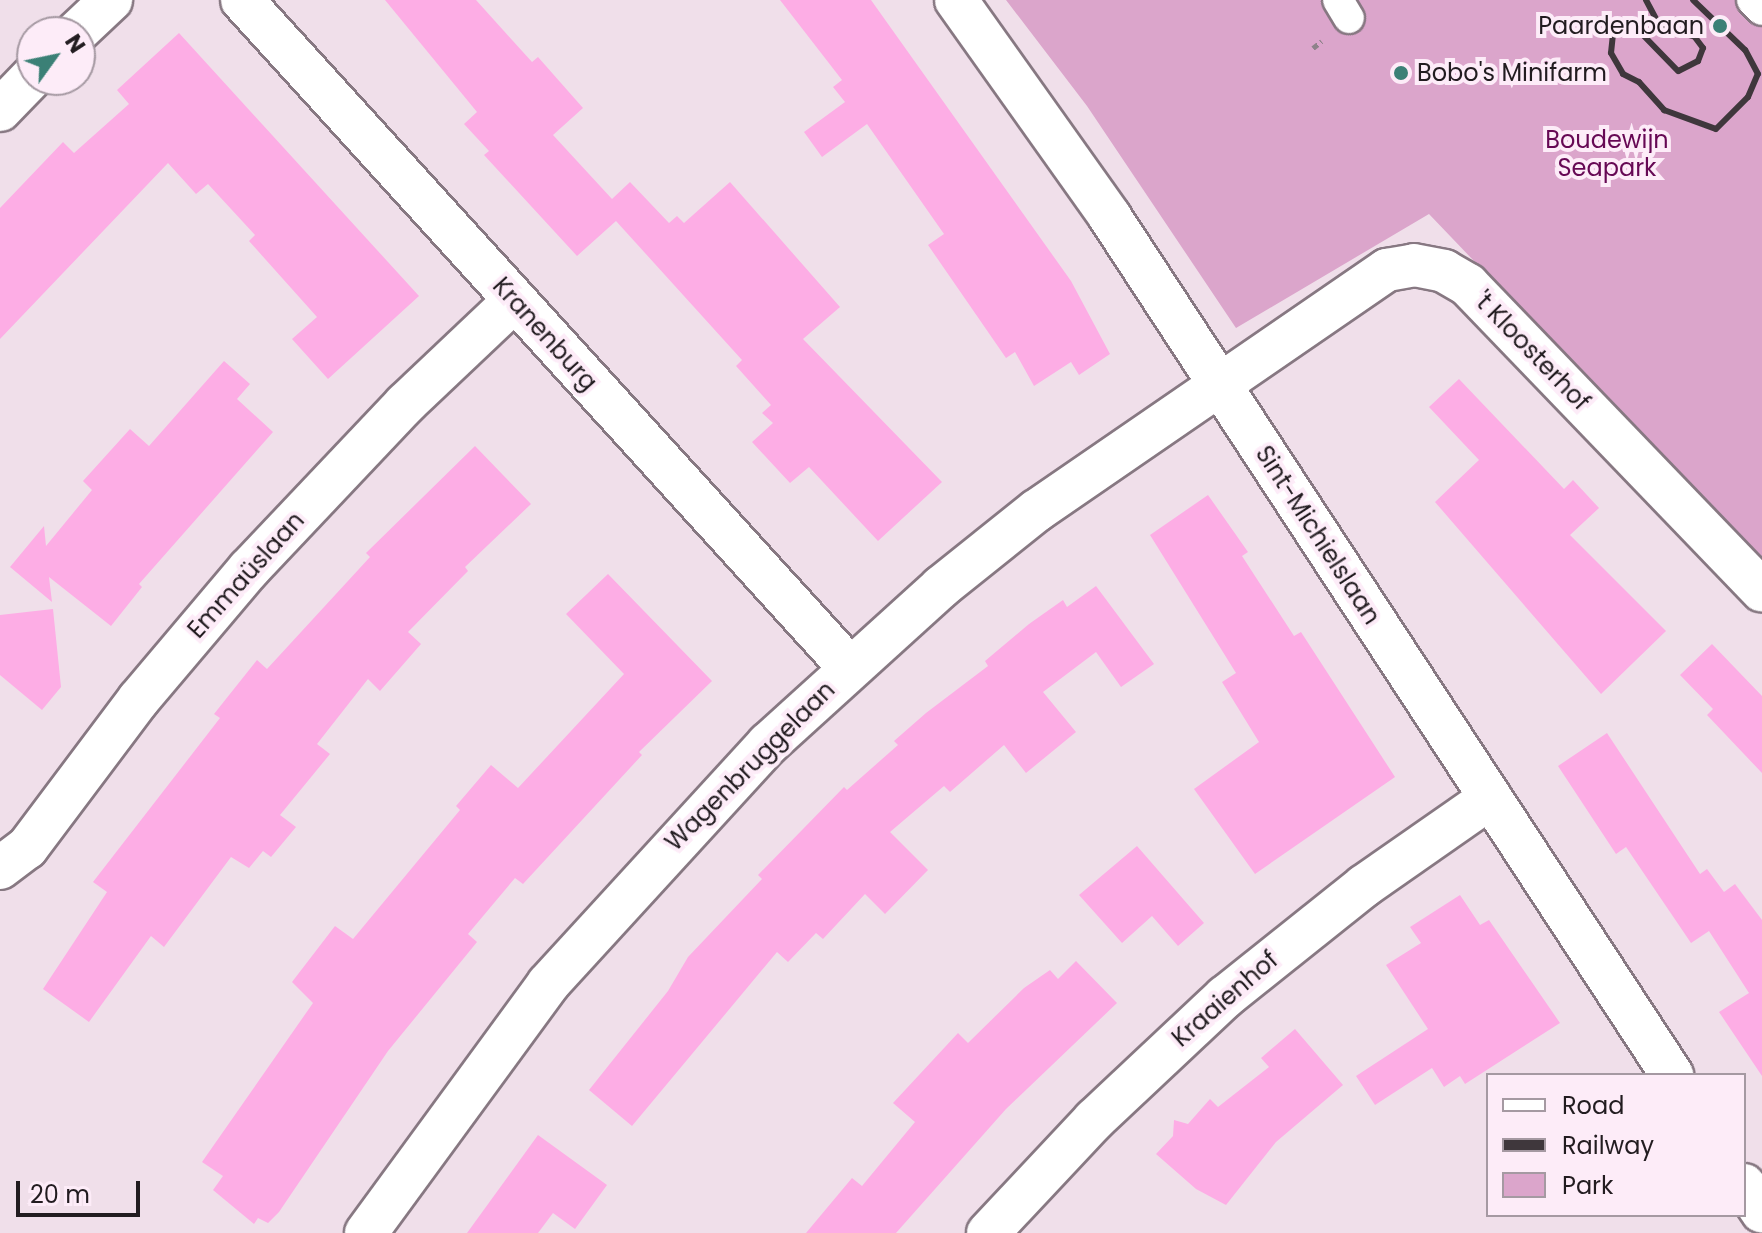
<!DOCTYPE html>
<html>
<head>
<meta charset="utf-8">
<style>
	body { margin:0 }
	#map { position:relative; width:1762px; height:1233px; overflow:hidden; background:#f0dfea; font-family:Poppins,sans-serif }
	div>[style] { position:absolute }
	.green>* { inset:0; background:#dba5cb }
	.building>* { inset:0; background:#fdade5 }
	.path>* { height:5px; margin-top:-2.5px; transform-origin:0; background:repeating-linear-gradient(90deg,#8e828a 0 6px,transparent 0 10px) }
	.roads { filter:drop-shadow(2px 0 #877882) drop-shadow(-2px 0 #877882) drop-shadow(0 2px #877882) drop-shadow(0 -2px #877882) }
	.pedestrian>* { height:30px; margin:-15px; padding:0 15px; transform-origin:15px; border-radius:15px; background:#fff }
	.minor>* { height:42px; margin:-21px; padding:0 21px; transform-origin:21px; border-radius:21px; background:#fff }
	.rail>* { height:6px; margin:-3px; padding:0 3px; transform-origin:3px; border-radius:3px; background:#3f373c }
	.dots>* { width:22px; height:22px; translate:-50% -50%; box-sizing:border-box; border:4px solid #fdecf8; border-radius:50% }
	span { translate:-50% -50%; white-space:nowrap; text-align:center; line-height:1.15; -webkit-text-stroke:8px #fdecf8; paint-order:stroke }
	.poi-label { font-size:24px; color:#221c20 }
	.right { translate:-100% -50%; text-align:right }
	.left { translate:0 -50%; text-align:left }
	.park-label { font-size:24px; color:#660854 }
	.street-label { font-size:24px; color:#221c20 }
	.legend { position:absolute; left:1486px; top:1073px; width:260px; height:144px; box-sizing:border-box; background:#fdecf8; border:2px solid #a599a2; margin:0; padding:10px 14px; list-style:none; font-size:24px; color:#221c20 }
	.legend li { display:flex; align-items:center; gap:16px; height:40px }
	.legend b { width:40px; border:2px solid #a599a2 }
	.north { position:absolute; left:16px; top:16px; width:80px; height:80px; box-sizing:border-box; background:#fdecf8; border:2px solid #a599a2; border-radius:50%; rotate:57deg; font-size:22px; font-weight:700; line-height:32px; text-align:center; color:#221c20 }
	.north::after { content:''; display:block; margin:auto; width:28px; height:36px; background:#3b8076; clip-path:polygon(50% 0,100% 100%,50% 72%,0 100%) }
	.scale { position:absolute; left:16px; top:1181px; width:124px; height:36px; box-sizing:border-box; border:4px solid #221c20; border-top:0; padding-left:10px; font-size:24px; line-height:28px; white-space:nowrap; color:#221c20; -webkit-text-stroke:6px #fdecf8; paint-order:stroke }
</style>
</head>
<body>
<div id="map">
	<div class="green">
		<i style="clip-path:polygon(1006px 0,1762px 0,1762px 562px,1429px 214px,1236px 328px,1087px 106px)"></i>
	</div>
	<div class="building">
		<i style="clip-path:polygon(385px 0,476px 0,532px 62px,538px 57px,583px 108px,553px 135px,612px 199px,630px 182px,669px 223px,677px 216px,684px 223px,730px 182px,840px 307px,803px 339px,942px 482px,878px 541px,809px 467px,790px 483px,752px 442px,773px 423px,762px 413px,771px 405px,736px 366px,742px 360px,616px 221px,577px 256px,484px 155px,489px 151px,464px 124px,477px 112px)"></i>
		<i style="clip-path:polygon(780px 0,871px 0,1071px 281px,1110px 354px,1079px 375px,1071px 362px,1034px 386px,1015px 352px,1006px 358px,928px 245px,944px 234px,867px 124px,822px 157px,804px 132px,845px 102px,833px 87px,842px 80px)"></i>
		<i style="clip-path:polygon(179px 33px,419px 296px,328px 379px,292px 339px,317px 317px,249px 241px,255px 235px,208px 184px,196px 194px,168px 163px,0 339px,0 208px,63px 142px,74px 153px,129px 104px,117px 90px)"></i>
		<i style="clip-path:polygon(224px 361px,250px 384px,237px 399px,273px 432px,139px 584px,142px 587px,111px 626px,49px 577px,52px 602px,10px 567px,44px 526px,46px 546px,92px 490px,83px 481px,130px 429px,149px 446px)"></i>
		<i style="clip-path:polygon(1459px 379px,1564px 489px,1573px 480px,1599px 508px,1570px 535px,1666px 631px,1601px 694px,1435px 502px,1479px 460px,1429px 407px)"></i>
		<i style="clip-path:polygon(475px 446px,531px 504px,465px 567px,468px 571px,408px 632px,421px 644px,380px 691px,368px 679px,317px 744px,330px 754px,280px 815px,296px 827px,271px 857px,263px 851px,249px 868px,231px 857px,164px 947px,151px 936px,89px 1022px,43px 989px,107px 892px,93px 882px,220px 718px,214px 714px,257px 660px,267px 669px,370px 557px,366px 553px)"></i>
		<i style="clip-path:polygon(1208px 495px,1248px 552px,1242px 556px,1294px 636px,1301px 632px,1395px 777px,1255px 874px,1194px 789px,1259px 742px,1222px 682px,1236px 673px,1150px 535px)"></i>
		<i style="clip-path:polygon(608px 574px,712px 681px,639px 752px,642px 755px,523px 884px,515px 878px,468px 934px,477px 942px,388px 1051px,279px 1212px,268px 1223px,258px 1218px,254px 1224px,213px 1190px,223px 1176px,202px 1162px,313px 1003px,292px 982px,335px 926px,353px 939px,460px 810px,456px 806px,491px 765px,518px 788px,624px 674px,566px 614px)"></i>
		<i style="clip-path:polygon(1096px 586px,1154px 664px,1121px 687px,1096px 652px,1043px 692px,1076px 732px,1026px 773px,1004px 745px,950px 792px,944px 786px,890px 832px,928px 870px,885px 914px,865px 894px,823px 939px,816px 933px,788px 962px,777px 952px,632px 1126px,589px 1090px,668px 991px,688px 957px,762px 879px,758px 875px,844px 787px,847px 790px,898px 745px,894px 741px,926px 713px,988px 666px,985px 661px,1029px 624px,1063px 600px,1067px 607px)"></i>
		<i style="clip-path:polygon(53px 609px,61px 687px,42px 710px,0 675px,0 615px)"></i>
		<i style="clip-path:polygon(1712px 644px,1762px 696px,1762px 773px,1707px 715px,1713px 709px,1680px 675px)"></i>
		<i style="clip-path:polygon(1607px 733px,1700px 874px,1707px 869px,1724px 892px,1735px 884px,1762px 920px,1762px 1076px,1719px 1012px,1749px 993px,1709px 931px,1691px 943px,1626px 847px,1616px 854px,1558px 766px)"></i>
		<i style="clip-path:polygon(1137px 846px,1204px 923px,1178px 946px,1152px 916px,1122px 943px,1079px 895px)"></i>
		<i style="clip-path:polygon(1460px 895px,1480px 925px,1489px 920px,1560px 1023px,1465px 1084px,1460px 1076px,1444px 1087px,1432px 1068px,1375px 1105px,1356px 1076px,1428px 1029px,1386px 965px,1421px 943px,1410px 927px)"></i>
		<i style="clip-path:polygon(1076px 961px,1117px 1003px,1006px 1109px,896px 1233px,806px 1233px,852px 1178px,862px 1186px,915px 1122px,893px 1103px,958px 1033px,968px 1043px,1024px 988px,1050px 970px,1058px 979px)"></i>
		<i style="clip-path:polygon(1295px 1029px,1343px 1085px,1276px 1142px,1226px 1205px,1196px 1189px,1156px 1154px,1173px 1136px,1174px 1120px,1188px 1124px,1210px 1099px,1218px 1107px,1269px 1067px,1261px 1058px)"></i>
		<i style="clip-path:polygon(538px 1135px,607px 1185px,575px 1229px,553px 1213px,538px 1233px,467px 1233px)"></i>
	</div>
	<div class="path">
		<i style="left:1313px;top:48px;width:11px;rotate:-38deg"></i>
	</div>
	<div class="roads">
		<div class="pedestrian">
			<i style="left:1338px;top:0;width:21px;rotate:59deg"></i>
			<i style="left:1752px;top:0;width:14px;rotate:45deg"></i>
		</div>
		<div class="minor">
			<i style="left:242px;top:0;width:902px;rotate:47.7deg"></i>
			<i style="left:956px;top:0;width:266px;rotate:54.6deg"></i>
			<i style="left:1110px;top:217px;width:1026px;rotate:56.77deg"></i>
			<i style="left:77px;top:32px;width:47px;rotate:-43.3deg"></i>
			<i style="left:0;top:110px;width:46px;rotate:-45.9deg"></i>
			<i style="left:0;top:868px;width:34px;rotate:-37deg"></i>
			<i style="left:27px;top:848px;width:186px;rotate:-53.1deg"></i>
			<i style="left:139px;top:699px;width:170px;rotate:-49.8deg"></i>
			<i style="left:249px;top:569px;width:227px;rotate:-46.6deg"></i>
			<i style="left:405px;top:404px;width:151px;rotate:-43.4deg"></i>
			<i style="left:1744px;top:1185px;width:32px;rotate:56deg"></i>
			<i style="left:366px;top:1233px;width:308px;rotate:-53.8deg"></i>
			<i style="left:548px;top:984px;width:326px;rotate:-47.5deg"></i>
			<i style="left:768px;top:744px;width:234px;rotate:-42.2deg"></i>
			<i style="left:941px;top:587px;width:122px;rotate:-38.7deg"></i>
			<i style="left:1036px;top:511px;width:426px;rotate:-34.5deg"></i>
			<i style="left:1387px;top:270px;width:27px;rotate:-10deg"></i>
			<i style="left:1414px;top:265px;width:31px;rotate:11deg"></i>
			<i style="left:1444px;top:271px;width:28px;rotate:30deg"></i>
			<i style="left:1468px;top:285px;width:424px;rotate:46.1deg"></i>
			<i style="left:988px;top:1233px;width:155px;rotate:-46.8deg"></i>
			<i style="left:1094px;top:1120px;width:180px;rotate:-43.2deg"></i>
			<i style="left:1225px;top:997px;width:178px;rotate:-38.6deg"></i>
			<i style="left:1364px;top:886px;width:154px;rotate:-34.9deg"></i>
		</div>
	</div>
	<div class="rail">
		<i style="left:1646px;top:0;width:32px;rotate:62deg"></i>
		<i style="left:1661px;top:28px;width:34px;rotate:14deg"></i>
		<i style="left:1694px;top:36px;width:15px;rotate:53deg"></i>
		<i style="left:1703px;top:48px;width:14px;rotate:111deg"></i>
		<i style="left:1698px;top:61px;width:22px;rotate:153deg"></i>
		<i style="left:1678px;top:71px;width:52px;rotate:-134.2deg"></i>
		<i style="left:1642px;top:34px;width:19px;rotate:-155deg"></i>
		<i style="left:1625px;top:26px;width:14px;rotate:146deg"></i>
		<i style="left:1613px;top:34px;width:19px;rotate:96deg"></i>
		<i style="left:1611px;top:53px;width:24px;rotate:60deg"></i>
		<i style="left:1623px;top:74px;width:18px;rotate:27deg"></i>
		<i style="left:1639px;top:82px;width:38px;rotate:48deg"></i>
		<i style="left:1664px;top:110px;width:55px;rotate:20.1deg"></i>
		<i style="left:1716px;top:129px;width:45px;rotate:-45deg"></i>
		<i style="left:1748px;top:97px;width:25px;rotate:-67deg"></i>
		<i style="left:1758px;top:74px;width:27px;rotate:-118deg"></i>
		<i style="left:1745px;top:50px;width:72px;rotate:-136.1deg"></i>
	</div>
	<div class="dots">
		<i style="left:1720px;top:26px;background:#3b8076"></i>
		<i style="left:1401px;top:73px;background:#3b8076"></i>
	</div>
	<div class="poi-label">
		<span class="right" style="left:1704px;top:26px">Paardenbaan</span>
		<span class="left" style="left:1417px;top:73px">Bobo's Minifarm</span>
	</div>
	<div class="park-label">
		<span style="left:1607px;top:154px">Boudewijn<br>Seapark</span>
	</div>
	<div class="street-label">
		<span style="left:545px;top:334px;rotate:48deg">Kranenburg</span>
		<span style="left:1532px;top:351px;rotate:46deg">'t Kloosterhof</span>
		<span style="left:1318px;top:535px;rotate:57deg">Sint-Michielslaan</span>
		<span style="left:246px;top:575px;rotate:-48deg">Emmaüslaan</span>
		<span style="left:750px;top:766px;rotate:-45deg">Wagenbruggelaan</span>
		<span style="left:1225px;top:999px;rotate:-41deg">Kraaienhof</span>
	</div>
	<ul class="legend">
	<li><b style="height:10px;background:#fff"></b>Road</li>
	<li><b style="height:10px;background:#3f373c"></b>Railway</li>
	<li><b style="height:22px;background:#dba5cb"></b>Park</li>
	</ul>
	<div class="north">N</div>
	<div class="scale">20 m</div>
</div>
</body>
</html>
